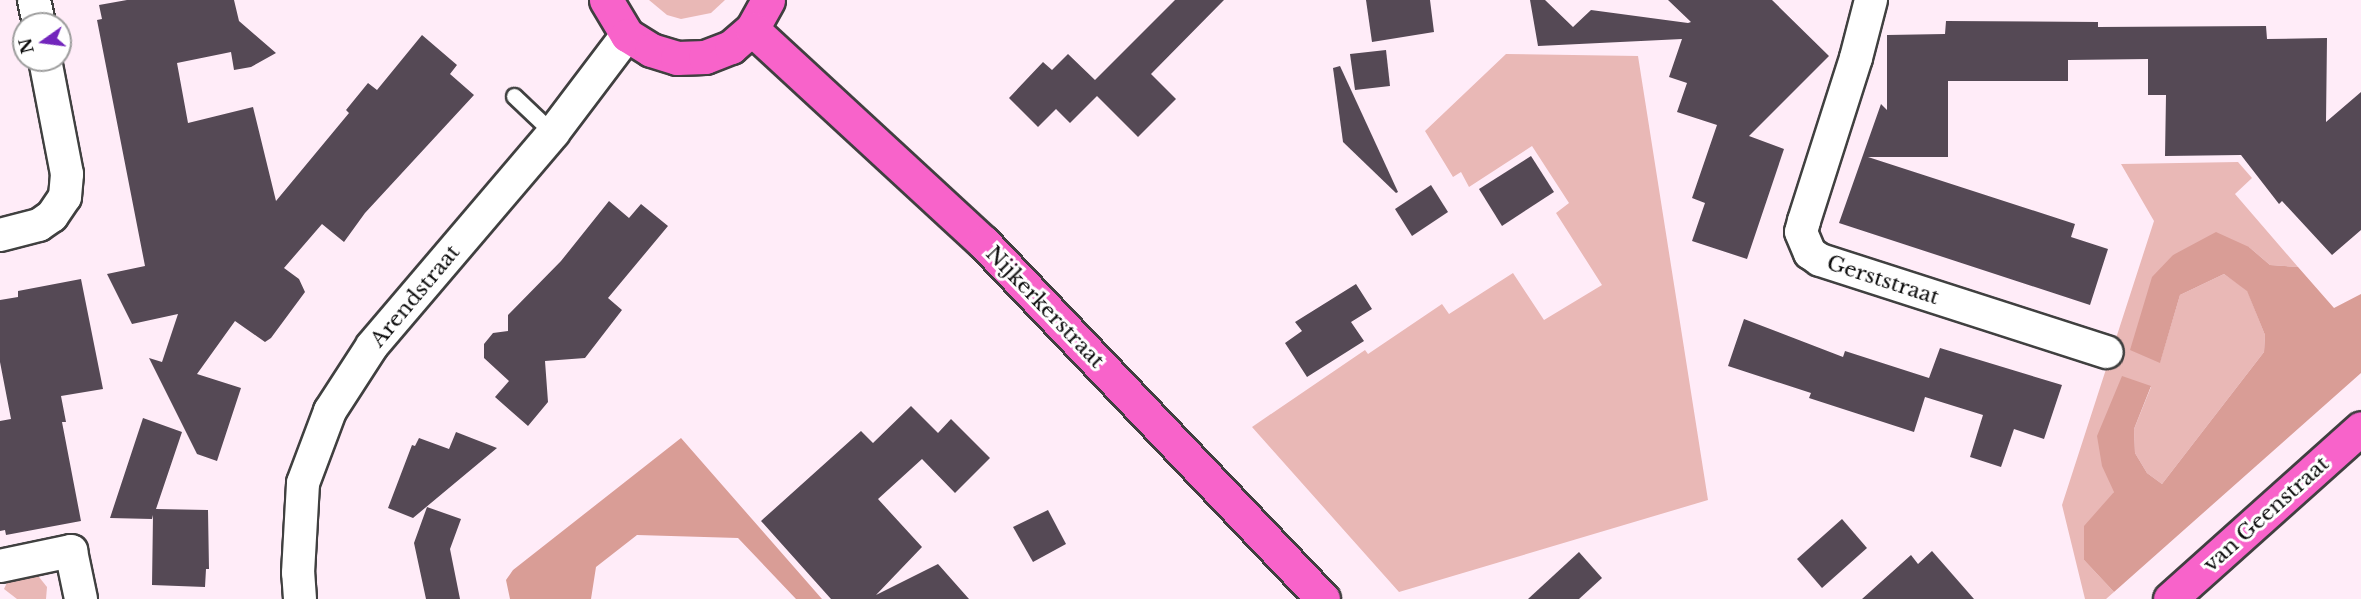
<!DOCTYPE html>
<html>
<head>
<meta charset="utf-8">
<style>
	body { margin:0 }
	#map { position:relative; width:2361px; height:599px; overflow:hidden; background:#ffecf8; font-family:"Libre Baskerville",serif }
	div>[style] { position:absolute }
	.green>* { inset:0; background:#e9b8b6 }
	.forest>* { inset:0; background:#d99d96 }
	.building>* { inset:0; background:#554955 }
	.roads { filter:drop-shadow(2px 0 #404040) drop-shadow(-2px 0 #404040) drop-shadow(0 2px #404040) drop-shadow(0 -2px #404040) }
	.lane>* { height:15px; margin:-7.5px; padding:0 7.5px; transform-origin:7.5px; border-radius:7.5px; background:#fff }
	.street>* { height:32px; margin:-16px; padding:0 16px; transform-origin:16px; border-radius:16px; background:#fff }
	.primary>* { height:33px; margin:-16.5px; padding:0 16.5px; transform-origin:16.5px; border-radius:16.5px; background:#f863ca }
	span { translate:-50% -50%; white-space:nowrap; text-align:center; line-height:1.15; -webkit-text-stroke:6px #fff; paint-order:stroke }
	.street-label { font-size:21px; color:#0d0d0d }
	.north { position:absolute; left:12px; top:12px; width:60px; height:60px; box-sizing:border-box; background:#fff; border:2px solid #9e9e9e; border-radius:50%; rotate:256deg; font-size:16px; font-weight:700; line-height:24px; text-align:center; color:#0d0d0d }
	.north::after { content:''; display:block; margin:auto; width:21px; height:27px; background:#7225bc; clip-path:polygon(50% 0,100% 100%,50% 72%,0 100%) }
</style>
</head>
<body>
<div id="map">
	<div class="green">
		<i style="clip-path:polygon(649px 0,725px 0,711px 13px,681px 19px,667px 15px)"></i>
		<i style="clip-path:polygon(1506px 54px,1638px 56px,1708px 500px,1399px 592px,1252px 427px,1365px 350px,1368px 354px,1442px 304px,1449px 314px,1513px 273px,1544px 320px,1602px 285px,1556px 213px,1569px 203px,1532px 146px,1469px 187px,1461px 172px,1453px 177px,1425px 131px)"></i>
		<i style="clip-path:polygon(2238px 162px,2252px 178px,2235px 194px,2298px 267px,2270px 265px,2249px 247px,2173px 255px,2160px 362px,2180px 295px,2224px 274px,2247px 290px,2265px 335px,2264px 352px,2162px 484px,2147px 473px,2135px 453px,2134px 429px,2151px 387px,2122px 377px,2114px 492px,2084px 560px,2114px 592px,2106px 599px,2085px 599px,2062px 505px,2154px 221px,2121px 164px)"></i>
		<i style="clip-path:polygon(35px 572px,47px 587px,46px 599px,17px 599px,4px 589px,10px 576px)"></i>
	</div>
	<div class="forest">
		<i style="clip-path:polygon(2216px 232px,2249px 247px,2270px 265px,2298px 267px,2334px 308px,2361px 294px,2361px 373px,2114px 592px,2084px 560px,2084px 526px,2114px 492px,2102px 466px,2097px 436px,2122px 376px,2151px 386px,2134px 429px,2135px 453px,2147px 473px,2162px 484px,2264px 352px,2265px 335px,2247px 291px,2224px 274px,2180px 295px,2160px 363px,2130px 350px,2152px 277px,2173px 255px)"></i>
		<i style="clip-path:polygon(681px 438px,822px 599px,796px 599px,738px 538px,637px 535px,596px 567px,591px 599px,510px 599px,506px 580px,513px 570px)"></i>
	</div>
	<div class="building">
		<i style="clip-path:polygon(127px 0,234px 0,239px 21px,276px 53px,251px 67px,234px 70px,231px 52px,177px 63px,188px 123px,253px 107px,276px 201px,349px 113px,346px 110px,368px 83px,377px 90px,422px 35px,457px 65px,450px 74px,474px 95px,365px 213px,344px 242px,322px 224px,284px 268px,299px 279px,305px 292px,271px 338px,265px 342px,235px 321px,197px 374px,241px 388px,217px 461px,197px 454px,149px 358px,162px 362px,178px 314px,132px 324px,107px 274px,145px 266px,97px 20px,102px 19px,99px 5px)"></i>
		<i style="clip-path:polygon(1175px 0,1224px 0,1151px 74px,1176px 99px,1138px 137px,1097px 96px,1070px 123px,1056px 109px,1038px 127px,1009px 98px,1043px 62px,1052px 70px,1068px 54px,1095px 80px)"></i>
		<i style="clip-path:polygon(1366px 0,1430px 0,1434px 32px,1372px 42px)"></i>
		<i style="clip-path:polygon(1530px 0,1545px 0,1573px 27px,1591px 10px,1688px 23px,1691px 22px,1668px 0,1772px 0,1829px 56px,1749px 136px,1784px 149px,1747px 259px,1692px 241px,1705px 203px,1692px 198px,1717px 125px,1677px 112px,1687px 83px,1669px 77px,1682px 39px,1538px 46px)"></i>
		<i style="clip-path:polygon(1946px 21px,2098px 22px,2098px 27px,2266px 26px,2267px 39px,2327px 38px,2326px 122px,2361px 92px,2361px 230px,2332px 255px,2282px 201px,2279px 204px,2241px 155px,2165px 156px,2166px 95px,2148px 95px,2148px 59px,2068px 60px,2068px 81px,1948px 81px,1948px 157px,1868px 157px,2075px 224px,2071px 237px,2108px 249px,2090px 305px,1839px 223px,1881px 104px,1887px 110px,1887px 35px,1945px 34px)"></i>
		<i style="clip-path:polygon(1386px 50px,1390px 86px,1355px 90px,1350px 54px)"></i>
		<i style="clip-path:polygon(1340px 66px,1398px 192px,1396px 193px,1343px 142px,1333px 68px)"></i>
		<i style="clip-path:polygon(1531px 156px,1554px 192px,1502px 226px,1479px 189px)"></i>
		<i style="clip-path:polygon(1431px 185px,1448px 212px,1412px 236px,1395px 209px)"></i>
		<i style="clip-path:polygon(609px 201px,629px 218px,641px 204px,668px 226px,608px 298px,622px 310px,585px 358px,545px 361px,548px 402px,528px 426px,495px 397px,509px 381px,484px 358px,484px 344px,493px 333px,508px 331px,508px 315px,561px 261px)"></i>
		<i style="clip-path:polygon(81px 279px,103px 389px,61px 396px,66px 422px,62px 422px,81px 521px,6px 535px,5px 530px,0 531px,0 421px,11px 419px,0 362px,0 300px,18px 297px,18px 291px)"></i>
		<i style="clip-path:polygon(1356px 284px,1372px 309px,1351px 322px,1364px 341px,1307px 377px,1285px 343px,1302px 331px,1295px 322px)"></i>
		<i style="clip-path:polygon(1744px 319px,1843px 357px,1845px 351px,1929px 378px,1940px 348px,2062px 385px,2044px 439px,2014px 429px,2001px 467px,1970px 457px,1983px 415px,1925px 397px,1914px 432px,1809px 398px,1811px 393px,1728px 366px)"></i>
		<i style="clip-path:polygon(911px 406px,938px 433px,951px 419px,990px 458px,955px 493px,922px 459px,878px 499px,922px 547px,876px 595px,938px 564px,969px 599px,831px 599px,761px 521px,861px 431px,873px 443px)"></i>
		<i style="clip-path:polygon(143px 418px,182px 432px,156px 509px,208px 510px,209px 569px,206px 569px,205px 587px,152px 585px,153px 515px,152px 519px,110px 518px)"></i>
		<i style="clip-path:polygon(456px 432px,497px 448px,413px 518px,388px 508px,412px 445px,415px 446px,419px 438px,449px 449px)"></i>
		<i style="clip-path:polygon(427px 507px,461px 519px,450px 549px,460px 599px,426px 599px,414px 543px)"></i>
		<i style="clip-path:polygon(1048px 510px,1066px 544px,1033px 562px,1013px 527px)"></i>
		<i style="clip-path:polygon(1842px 519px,1867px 548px,1822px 588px,1797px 559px)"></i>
		<i style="clip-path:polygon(1932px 551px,1974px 599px,1862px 599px,1911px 555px,1918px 564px)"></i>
		<i style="clip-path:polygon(1579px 552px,1602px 578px,1579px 599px,1528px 599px)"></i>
	</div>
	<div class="roads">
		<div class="lane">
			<i style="left:514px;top:96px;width:54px;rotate:43.5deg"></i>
		</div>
		<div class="street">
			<i style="left:34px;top:0;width:25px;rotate:78deg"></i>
			<i style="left:1871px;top:0;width:60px;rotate:104.5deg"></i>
			<i style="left:1856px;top:58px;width:171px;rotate:107.7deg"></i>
			<i style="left:1804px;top:221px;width:11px;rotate:105deg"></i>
			<i style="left:1801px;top:232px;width:23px;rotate:67deg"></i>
			<i style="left:1810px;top:253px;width:12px;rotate:35deg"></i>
			<i style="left:1820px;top:260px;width:301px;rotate:17.8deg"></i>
			<i style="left:0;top:235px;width:40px;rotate:-14.4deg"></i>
			<i style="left:39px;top:225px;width:16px;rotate:-35deg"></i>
			<i style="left:52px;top:216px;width:23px;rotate:-56deg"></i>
			<i style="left:65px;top:197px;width:23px;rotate:-85deg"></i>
			<i style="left:67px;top:174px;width:116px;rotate:-100.9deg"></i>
			<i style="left:0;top:566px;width:73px;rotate:-11.9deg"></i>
			<i style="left:71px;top:551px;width:49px;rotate:78.2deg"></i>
			<i style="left:300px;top:599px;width:26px;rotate:-94deg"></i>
			<i style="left:298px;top:573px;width:90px;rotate:-86.8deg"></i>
			<i style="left:303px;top:483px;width:77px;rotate:-69.4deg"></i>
			<i style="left:330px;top:411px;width:77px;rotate:-57.1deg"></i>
			<i style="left:372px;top:346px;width:280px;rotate:-49.6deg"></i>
			<i style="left:553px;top:133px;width:123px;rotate:-52.9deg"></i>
		</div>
		<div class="primary">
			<i style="left:606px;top:0;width:41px;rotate:59deg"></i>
			<i style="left:627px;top:35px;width:28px;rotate:32deg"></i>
			<i style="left:651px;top:50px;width:27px;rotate:17deg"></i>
			<i style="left:677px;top:58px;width:28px;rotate:-2deg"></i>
			<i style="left:705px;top:57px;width:28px;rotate:-21deg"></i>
			<i style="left:731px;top:47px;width:28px;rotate:-41deg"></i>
			<i style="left:752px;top:29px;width:33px;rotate:-61deg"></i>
			<i style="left:752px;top:29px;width:314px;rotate:42.7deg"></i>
			<i style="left:983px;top:242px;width:493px;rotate:46.4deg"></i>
			<i style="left:2170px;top:599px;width:256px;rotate:-41.8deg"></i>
		</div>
	</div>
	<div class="street-label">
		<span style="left:1883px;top:280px;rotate:18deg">Gerststraat</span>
		<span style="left:415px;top:296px;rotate:-50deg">Arendstraat</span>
		<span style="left:1045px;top:307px;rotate:46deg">Nijkerkerstraat</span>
		<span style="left:2266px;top:514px;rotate:-42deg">van Geenstraat</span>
	</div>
	<div class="north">N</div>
</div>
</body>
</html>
